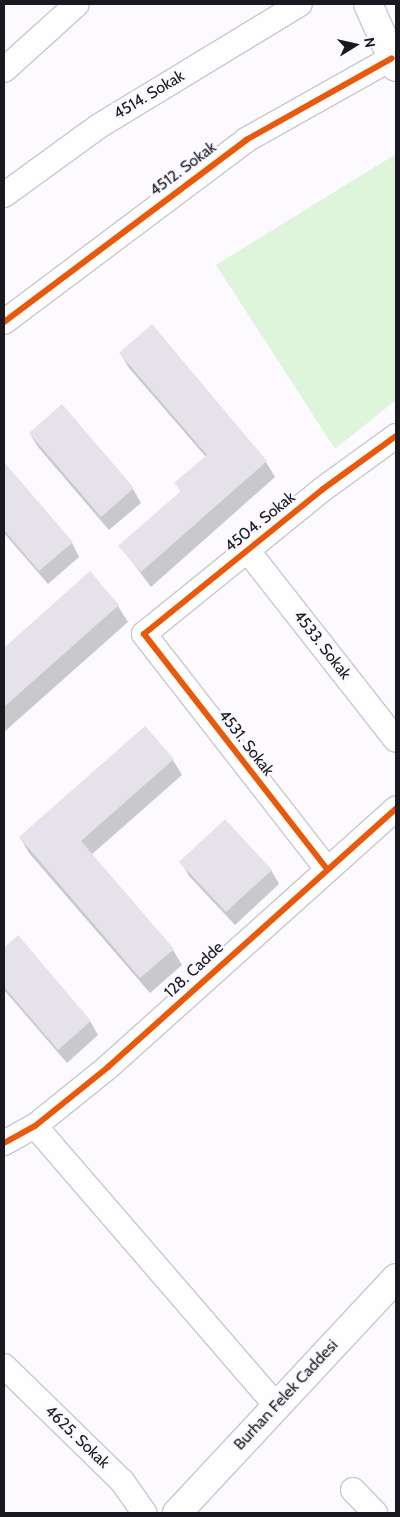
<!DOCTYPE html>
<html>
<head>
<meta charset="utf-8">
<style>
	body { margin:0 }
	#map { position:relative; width:400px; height:1517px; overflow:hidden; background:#fcfafe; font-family:Cabin,sans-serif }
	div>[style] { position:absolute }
	.green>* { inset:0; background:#dff5db }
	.shadow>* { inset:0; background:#0003 }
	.building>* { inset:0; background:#e5e2ea }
	.roads { filter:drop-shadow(1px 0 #cac8cf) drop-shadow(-1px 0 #cac8cf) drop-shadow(0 1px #cac8cf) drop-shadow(0 -1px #cac8cf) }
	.street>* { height:24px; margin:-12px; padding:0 12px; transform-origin:12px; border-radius:12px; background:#fffeff }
	.secondary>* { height:28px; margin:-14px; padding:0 14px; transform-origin:14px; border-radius:14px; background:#fffeff }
	.cycleway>* { height:6px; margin:-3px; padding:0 3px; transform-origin:3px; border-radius:3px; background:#e8590c }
	span { translate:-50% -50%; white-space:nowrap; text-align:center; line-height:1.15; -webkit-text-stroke:5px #fbf9ff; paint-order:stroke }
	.street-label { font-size:16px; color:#1a1821 }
	.frame { position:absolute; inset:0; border:5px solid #1a1821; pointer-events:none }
	.north { position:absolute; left:330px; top:20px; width:50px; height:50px; -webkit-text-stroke:4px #fbf9ff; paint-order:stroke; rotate:80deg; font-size:14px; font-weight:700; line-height:20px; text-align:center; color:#1a1821 }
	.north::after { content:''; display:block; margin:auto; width:18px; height:22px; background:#1a1821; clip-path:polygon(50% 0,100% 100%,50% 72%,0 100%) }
</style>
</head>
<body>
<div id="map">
	<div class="green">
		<i style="clip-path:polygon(396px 154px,396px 400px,335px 449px,216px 265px)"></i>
	</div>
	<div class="shadow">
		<i style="clip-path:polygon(120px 353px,266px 462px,275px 477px,151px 587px,120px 546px,181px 492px,176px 484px,206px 457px,129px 368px)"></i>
		<i style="clip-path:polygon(62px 406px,133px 489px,141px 503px,109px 530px,38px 447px,30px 434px)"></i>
		<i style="clip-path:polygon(4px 464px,72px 543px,79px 557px,48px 584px,4px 533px)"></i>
		<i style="clip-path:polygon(90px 573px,118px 606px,128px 622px,4px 732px,4px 649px)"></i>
		<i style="clip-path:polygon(173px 760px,182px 775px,91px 855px,173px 950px,182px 965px,150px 993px,29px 853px,20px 837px)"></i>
		<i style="clip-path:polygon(181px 862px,271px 870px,279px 884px,235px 925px,189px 876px)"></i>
		<i style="clip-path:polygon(18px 937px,90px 1021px,98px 1035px,67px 1063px,4px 990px,4px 950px)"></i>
	</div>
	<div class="building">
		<i style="clip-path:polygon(152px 324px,267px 461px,141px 572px,118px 546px,181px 491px,174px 483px,207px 455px,119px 353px)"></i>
		<i style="clip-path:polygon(62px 404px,134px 488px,101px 517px,29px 433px)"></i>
		<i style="clip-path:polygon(4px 462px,73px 542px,39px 571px,4px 530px)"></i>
		<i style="clip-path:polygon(90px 571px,119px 605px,4px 707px,4px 648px)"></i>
		<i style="clip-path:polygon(145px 726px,174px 759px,81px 841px,174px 949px,140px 978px,19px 837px)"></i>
		<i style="clip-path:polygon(225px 819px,272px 870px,226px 912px,179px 862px)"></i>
		<i style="clip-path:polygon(18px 935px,91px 1021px,58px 1050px,4px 987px,4px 948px)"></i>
	</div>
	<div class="roads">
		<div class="street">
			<i style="left:4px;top:70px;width:98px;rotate:-42.1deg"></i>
			<i style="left:4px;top:195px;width:117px;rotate:-36deg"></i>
			<i style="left:99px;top:126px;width:235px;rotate:-31.3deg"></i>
			<i style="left:4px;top:322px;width:303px;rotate:-36.9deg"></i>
			<i style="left:246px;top:140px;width:167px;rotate:-29.3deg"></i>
			<i style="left:247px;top:550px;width:241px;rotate:51.9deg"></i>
			<i style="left:327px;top:869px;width:298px;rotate:-127.9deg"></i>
			<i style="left:144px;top:634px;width:230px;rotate:-39deg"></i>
			<i style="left:323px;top:489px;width:90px;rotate:-36deg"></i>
			<i style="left:35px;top:1126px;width:369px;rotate:49.2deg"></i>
			<i style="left:4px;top:1143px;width:35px;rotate:-29deg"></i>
			<i style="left:35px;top:1126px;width:94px;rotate:-38.9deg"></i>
			<i style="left:108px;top:1067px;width:387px;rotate:-41.9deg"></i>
			<i style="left:4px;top:1366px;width:165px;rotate:44.3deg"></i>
			<i style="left:122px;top:1481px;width:39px;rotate:55deg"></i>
			<i style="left:353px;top:1490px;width:32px;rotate:46deg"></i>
		</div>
		<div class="secondary">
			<i style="left:368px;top:4px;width:69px;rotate:66deg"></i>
			<i style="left:177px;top:1513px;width:321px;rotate:-47deg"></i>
		</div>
	</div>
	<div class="cycleway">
		<i style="left:4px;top:322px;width:303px;rotate:-36.9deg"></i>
		<i style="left:246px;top:140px;width:167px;rotate:-29.3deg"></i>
		<i style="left:327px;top:869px;width:298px;rotate:-127.9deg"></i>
		<i style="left:144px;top:634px;width:230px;rotate:-39deg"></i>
		<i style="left:323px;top:489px;width:90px;rotate:-36deg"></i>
		<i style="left:4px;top:1143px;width:35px;rotate:-29deg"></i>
		<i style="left:35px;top:1126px;width:94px;rotate:-38.9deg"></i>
		<i style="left:108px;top:1067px;width:387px;rotate:-41.9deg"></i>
	</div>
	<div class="street-label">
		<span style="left:149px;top:95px;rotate:-31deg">4514. Sokak</span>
		<span style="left:183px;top:169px;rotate:-37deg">4512. Sokak</span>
		<span style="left:260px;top:522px;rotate:-39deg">4504. Sokak</span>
		<span style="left:322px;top:645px;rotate:52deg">4533. Sokak</span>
		<span style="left:246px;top:743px;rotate:52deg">4531. Sokak</span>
		<span style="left:194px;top:970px;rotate:-43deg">128. Cadde</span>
		<span style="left:286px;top:1395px;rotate:-47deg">Burhan Felek Caddesi</span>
		<span style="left:77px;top:1437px;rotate:44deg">4625. Sokak</span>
	</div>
	<div class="frame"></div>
	<div class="north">N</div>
</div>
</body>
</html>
